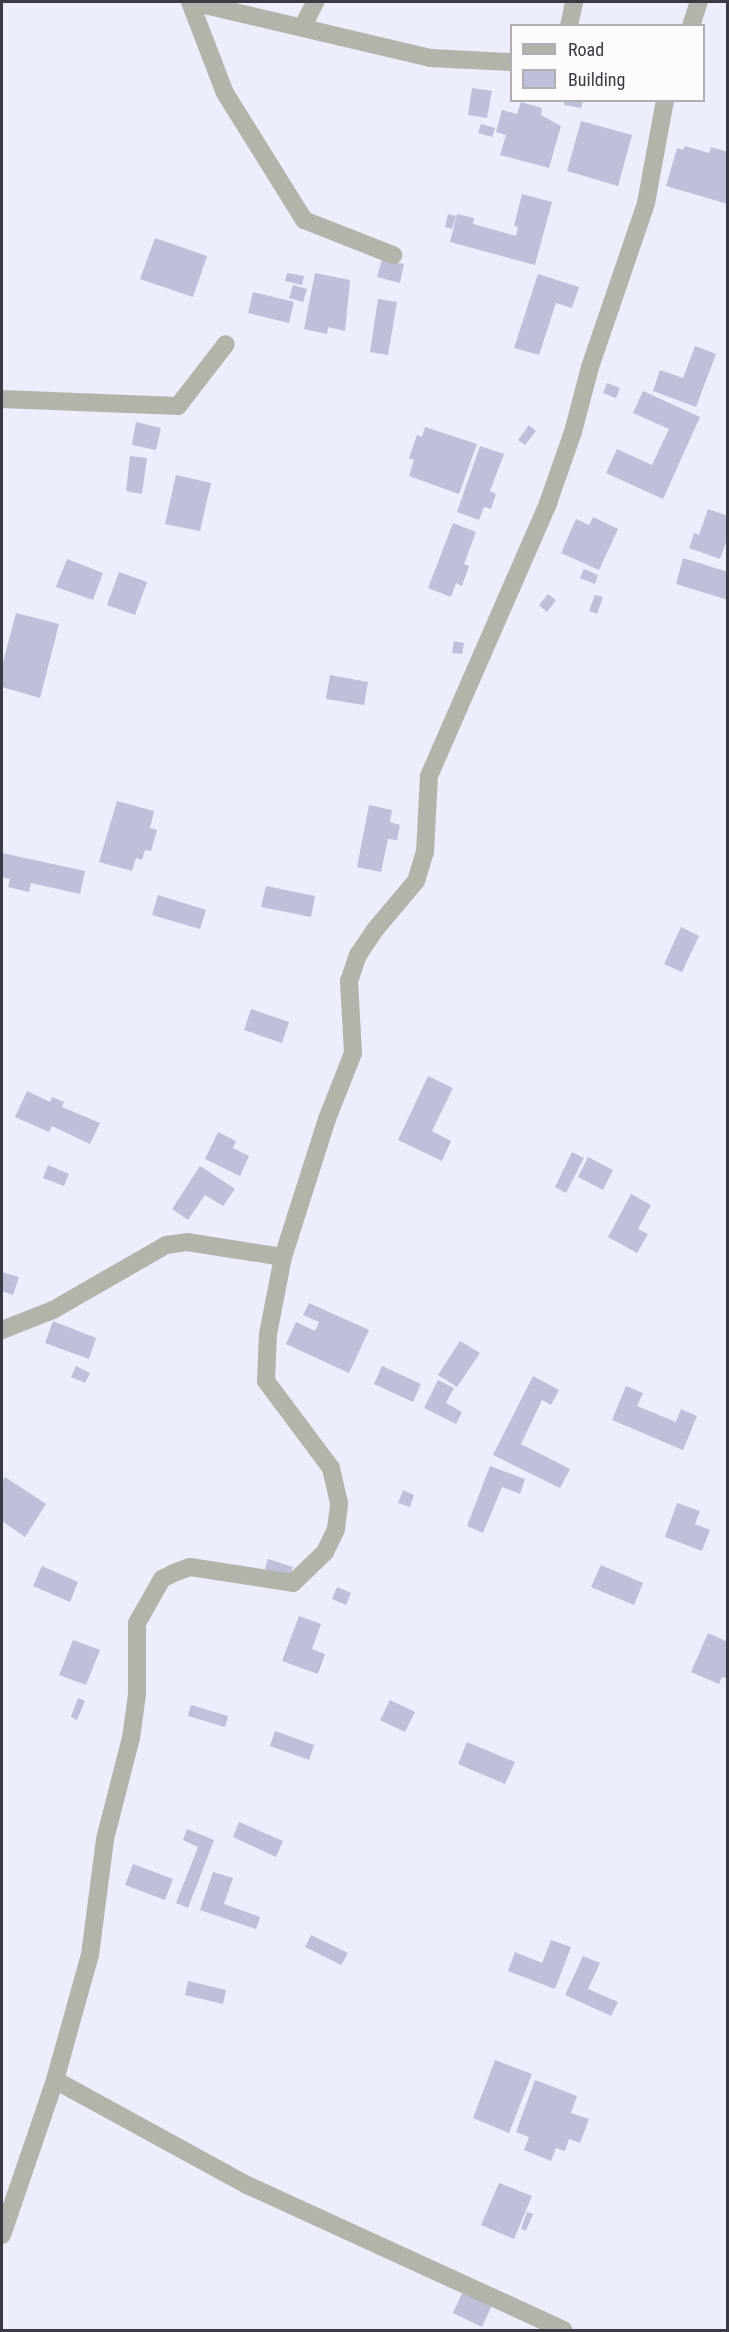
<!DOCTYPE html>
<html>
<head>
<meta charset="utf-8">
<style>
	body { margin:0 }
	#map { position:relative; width:729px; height:2332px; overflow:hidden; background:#ecedfd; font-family:"Roboto Condensed",sans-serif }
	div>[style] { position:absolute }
	.building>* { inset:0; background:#bebfd9 }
	.minor>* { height:18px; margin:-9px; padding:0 9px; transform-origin:9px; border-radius:9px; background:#b1b4a8 }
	span { translate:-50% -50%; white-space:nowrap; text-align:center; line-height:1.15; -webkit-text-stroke:6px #fcfcfc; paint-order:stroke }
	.frame { position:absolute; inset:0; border:3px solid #3a3a45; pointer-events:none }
	.legend { position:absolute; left:510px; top:24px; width:195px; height:78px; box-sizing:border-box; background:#fcfcfc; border:2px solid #aeaeb3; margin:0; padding:8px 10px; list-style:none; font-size:18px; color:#3a3a45 }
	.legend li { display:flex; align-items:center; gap:12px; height:30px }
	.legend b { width:30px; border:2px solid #aeaeb3 }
</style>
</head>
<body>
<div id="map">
	<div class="building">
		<i style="clip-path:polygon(472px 88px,492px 91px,487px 118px,468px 115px)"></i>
		<i style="clip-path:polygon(564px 100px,583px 100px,581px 108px,564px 105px)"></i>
		<i style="clip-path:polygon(521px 102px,542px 108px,541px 115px,561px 126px,549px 168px,500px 155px,506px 135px,496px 132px,502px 110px,517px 114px)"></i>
		<i style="clip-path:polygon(581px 121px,632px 135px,618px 186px,567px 171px)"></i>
		<i style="clip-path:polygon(481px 124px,495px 128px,492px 137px,478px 133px)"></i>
		<i style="clip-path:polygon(685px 146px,709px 153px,711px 147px,728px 152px,728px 204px,666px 186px,677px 148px,683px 150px)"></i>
		<i style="clip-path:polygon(522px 194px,552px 202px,535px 265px,450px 242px,457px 214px,474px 218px,473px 224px,516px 236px,518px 227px,514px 226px)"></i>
		<i style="clip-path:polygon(448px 214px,456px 216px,452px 229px,445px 227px)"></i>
		<i style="clip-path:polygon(155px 238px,207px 256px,193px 297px,140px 279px)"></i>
		<i style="clip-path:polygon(382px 259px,404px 264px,400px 283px,377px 277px)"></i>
		<i style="clip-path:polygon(287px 273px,304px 276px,302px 285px,285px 281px)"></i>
		<i style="clip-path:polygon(315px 273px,350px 280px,345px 331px,328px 327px,327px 334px,304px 329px)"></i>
		<i style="clip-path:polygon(538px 274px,579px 287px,572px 308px,556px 303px,539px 355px,514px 348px)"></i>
		<i style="clip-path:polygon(293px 285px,307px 289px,303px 302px,289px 298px)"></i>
		<i style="clip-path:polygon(253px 292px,294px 302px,289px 323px,248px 313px)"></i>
		<i style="clip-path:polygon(378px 299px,397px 302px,388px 355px,370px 352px)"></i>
		<i style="clip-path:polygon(695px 346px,716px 354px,696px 407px,653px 391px,660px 370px,683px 378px)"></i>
		<i style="clip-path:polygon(607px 383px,620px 388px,616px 398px,603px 393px)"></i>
		<i style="clip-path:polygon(643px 391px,700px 417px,663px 499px,606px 473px,617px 449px,652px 465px,669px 429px,633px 413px)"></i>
		<i style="clip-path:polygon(136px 422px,161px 428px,156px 450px,132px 445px)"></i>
		<i style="clip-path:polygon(529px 425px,536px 431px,525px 445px,518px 440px)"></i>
		<i style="clip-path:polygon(425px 427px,477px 444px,459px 494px,409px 476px,414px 460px,409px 458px,417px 435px,422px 437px)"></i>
		<i style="clip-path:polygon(480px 446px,504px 454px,490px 491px,496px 494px,491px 509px,484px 507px,479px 520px,457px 512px)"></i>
		<i style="clip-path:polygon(130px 456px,147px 458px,142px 494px,126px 491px)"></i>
		<i style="clip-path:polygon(176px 475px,211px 483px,200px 531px,165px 524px)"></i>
		<i style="clip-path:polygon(708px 509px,728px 516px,728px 537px,720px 559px,689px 548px,694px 533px,699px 535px)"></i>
		<i style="clip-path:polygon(593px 517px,618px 529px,599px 570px,561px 553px,576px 519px,589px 525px)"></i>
		<i style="clip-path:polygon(453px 523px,476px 532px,464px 564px,469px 566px,462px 586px,456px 583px,451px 597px,428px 588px)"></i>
		<i style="clip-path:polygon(683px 558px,728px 572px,728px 600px,676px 584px)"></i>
		<i style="clip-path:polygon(67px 559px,103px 573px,93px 600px,56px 587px)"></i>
		<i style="clip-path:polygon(584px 569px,598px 575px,595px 584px,580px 578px)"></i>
		<i style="clip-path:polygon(119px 572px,147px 582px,135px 615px,107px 605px)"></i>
		<i style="clip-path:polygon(548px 594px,556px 600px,547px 612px,539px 605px)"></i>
		<i style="clip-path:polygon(595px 595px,603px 597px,597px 614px,589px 611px)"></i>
		<i style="clip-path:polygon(16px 613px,59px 624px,40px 698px,2px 687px,2px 666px)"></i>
		<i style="clip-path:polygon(454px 641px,464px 643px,462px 654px,452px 653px)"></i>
		<i style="clip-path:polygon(330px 675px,368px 682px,364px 705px,326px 699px)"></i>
		<i style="clip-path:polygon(117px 801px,154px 811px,150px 828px,157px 830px,151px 851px,145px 850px,142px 860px,136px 858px,132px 871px,99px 862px)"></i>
		<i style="clip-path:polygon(369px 805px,392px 810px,390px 822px,400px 825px,397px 840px,388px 839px,381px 872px,357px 867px)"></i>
		<i style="clip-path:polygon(2px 853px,85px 871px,80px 894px,31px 883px,29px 892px,8px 887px,10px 879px,2px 877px)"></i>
		<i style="clip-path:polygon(266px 886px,315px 896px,311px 917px,261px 907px)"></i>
		<i style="clip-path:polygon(158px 895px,206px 910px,200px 929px,152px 915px)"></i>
		<i style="clip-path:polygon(681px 927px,699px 936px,682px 972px,664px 964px)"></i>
		<i style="clip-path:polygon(251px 1009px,289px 1022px,282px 1043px,244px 1030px)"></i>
		<i style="clip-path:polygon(428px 1076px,453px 1088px,432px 1131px,451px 1141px,442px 1161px,398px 1140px)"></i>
		<i style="clip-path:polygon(27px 1091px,50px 1102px,52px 1097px,64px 1102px,62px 1107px,100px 1123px,90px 1144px,52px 1126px,49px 1132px,15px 1117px)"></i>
		<i style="clip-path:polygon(218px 1132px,236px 1141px,233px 1148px,249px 1156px,240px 1176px,205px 1159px)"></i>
		<i style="clip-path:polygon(572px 1152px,584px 1158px,566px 1193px,555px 1187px)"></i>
		<i style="clip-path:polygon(588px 1157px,613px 1170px,603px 1190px,578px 1177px)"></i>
		<i style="clip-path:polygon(48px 1165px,69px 1174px,64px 1186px,43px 1178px)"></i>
		<i style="clip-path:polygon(200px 1166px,235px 1189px,223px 1206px,205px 1195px,188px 1220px,172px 1209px)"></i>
		<i style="clip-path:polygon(631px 1194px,651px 1205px,638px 1229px,648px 1234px,637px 1253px,608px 1237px)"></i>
		<i style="clip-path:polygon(2px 1272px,19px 1277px,13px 1295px,2px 1291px)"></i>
		<i style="clip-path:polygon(309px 1303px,369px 1330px,349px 1373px,286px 1344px,296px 1322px,315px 1331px,319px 1322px,303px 1315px)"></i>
		<i style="clip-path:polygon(53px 1321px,96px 1338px,89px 1359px,45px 1343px)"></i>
		<i style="clip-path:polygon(460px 1341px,480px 1353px,457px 1387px,438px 1375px)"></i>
		<i style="clip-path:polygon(76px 1366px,90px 1373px,85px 1383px,71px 1377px)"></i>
		<i style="clip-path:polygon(382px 1366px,421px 1384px,413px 1402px,374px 1384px)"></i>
		<i style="clip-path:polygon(533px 1376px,559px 1390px,551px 1405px,542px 1400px,521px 1444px,570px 1469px,560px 1488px,493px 1455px)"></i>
		<i style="clip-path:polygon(438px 1380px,454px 1388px,446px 1403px,462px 1412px,456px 1424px,424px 1408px)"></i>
		<i style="clip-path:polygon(626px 1386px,643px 1393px,637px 1406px,676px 1422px,681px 1409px,697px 1416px,683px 1450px,612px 1420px)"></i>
		<i style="clip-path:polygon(490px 1466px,525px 1479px,520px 1494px,502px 1487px,483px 1533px,467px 1526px)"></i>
		<i style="clip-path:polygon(5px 1477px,46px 1504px,25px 1537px,2px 1521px,2px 1483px)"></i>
		<i style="clip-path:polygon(403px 1490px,414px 1495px,410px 1507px,398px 1503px)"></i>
		<i style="clip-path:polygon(677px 1503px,700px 1511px,695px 1524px,710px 1530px,702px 1551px,665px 1537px)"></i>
		<i style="clip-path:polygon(268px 1559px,293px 1567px,290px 1577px,265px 1569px)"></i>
		<i style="clip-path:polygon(601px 1565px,643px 1583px,634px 1605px,591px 1587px)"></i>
		<i style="clip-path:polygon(42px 1566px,78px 1582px,70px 1602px,33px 1586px)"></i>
		<i style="clip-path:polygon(337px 1587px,351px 1593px,346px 1605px,332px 1599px)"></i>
		<i style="clip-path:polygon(299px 1616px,321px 1624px,312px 1649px,325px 1654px,318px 1674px,282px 1661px)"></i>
		<i style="clip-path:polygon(708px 1633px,728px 1642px,728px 1679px,722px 1677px,719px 1684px,691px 1672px)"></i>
		<i style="clip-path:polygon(73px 1640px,100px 1650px,86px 1685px,59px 1675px)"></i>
		<i style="clip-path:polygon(78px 1698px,85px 1701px,77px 1720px,71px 1717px)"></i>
		<i style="clip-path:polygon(390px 1700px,415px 1712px,405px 1732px,380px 1720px)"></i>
		<i style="clip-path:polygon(191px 1705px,228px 1716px,225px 1727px,188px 1716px)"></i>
		<i style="clip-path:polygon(275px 1731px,314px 1745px,309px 1760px,270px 1746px)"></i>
		<i style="clip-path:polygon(467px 1742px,515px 1762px,505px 1784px,458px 1764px)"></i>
		<i style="clip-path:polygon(239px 1822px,283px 1841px,276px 1857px,233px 1837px)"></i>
		<i style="clip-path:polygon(187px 1829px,214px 1840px,188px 1908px,176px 1903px,198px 1847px,183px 1840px)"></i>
		<i style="clip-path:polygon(133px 1864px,173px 1879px,165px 1900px,125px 1885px)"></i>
		<i style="clip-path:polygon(213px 1872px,233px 1878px,224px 1904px,260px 1917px,256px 1929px,200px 1910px)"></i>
		<i style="clip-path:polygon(311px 1935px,348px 1953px,341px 1965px,305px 1947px)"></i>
		<i style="clip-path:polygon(551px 1940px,571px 1947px,555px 1989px,508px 1971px,515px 1952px,542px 1963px)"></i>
		<i style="clip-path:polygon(583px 1956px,600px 1963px,588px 1989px,618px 2002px,611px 2016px,565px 1995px)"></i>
		<i style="clip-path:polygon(188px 1981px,226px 1990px,223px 2004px,185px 1995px)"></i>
		<i style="clip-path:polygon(495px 2060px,532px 2074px,509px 2133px,473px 2118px)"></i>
		<i style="clip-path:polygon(535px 2080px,577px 2096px,571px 2113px,589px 2119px,580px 2143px,569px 2139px,565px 2151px,556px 2148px,551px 2161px,524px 2150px,529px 2137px,516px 2132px)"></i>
		<i style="clip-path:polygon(499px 2183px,532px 2196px,514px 2239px,481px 2225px)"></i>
		<i style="clip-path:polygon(527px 2212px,533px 2214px,526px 2231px,521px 2229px)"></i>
		<i style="clip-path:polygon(464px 2289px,493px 2303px,482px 2327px,453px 2313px)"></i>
	</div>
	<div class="minor">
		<i style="left:190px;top:2px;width:97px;rotate:69deg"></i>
		<i style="left:225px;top:93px;width:150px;rotate:58.1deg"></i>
		<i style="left:304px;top:220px;width:96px;rotate:21.5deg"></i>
		<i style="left:192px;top:2px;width:244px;rotate:13.2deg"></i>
		<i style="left:430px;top:58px;width:82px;rotate:2.8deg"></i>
		<i style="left:303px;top:26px;width:27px;rotate:-63deg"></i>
		<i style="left:569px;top:26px;width:25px;rotate:-78deg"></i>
		<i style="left:691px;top:26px;width:25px;rotate:-72deg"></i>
		<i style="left:2px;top:399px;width:176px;rotate:2.3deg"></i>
		<i style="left:178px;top:406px;width:78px;rotate:-52.3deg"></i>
		<i style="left:2px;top:1330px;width:55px;rotate:-21.4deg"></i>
		<i style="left:53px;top:1310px;width:130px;rotate:-29.9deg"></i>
		<i style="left:166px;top:1245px;width:21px;rotate:-8deg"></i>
		<i style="left:187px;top:1242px;width:97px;rotate:8.9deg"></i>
		<i style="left:55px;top:2080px;width:219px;rotate:28.7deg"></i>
		<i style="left:247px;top:2185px;width:348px;rotate:24.6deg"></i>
		<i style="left:2px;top:2235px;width:164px;rotate:-71.1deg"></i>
		<i style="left:55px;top:2080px;width:130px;rotate:-74.4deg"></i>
		<i style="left:90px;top:1955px;width:117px;rotate:-82.6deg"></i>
		<i style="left:105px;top:1839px;width:104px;rotate:-75.6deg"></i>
		<i style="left:131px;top:1738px;width:44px;rotate:-82.2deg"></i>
		<i style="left:137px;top:1694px;width:71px;rotate:-90deg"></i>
		<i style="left:137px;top:1623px;width:51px;rotate:-60.4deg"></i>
		<i style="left:162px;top:1579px;width:13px;rotate:-27deg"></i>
		<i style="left:174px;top:1573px;width:17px;rotate:-21deg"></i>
		<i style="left:190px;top:1567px;width:104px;rotate:8.8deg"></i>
		<i style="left:293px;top:1583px;width:45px;rotate:-44.1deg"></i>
		<i style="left:325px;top:1552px;width:25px;rotate:-64deg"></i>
		<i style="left:336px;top:1529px;width:26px;rotate:-83deg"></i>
		<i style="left:339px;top:1503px;width:36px;rotate:-103deg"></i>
		<i style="left:331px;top:1468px;width:109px;rotate:-126.8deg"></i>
		<i style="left:266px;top:1381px;width:47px;rotate:-87.6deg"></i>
		<i style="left:268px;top:1334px;width:78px;rotate:-79deg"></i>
		<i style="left:283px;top:1257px;width:145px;rotate:-72.3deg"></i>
		<i style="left:327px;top:1119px;width:71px;rotate:-68.5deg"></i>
		<i style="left:353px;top:1053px;width:72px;rotate:-93.2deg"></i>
		<i style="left:349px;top:981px;width:28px;rotate:-71deg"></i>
		<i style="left:358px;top:955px;width:29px;rotate:-56deg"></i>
		<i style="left:374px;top:931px;width:65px;rotate:-50deg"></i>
		<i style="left:416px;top:881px;width:30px;rotate:-73deg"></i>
		<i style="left:425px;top:852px;width:76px;rotate:-87deg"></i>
		<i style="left:429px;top:776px;width:298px;rotate:-66.4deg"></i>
		<i style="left:548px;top:503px;width:75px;rotate:-70.6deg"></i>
		<i style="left:573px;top:432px;width:67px;rotate:-75.3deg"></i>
		<i style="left:590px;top:367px;width:173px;rotate:-71.1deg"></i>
		<i style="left:646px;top:203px;width:105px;rotate:-79.5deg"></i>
	</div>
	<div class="frame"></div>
	<ul class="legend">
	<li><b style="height:8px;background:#b1b4a8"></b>Road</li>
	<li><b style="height:16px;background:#bebfd9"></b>Building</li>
	</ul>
</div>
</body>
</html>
